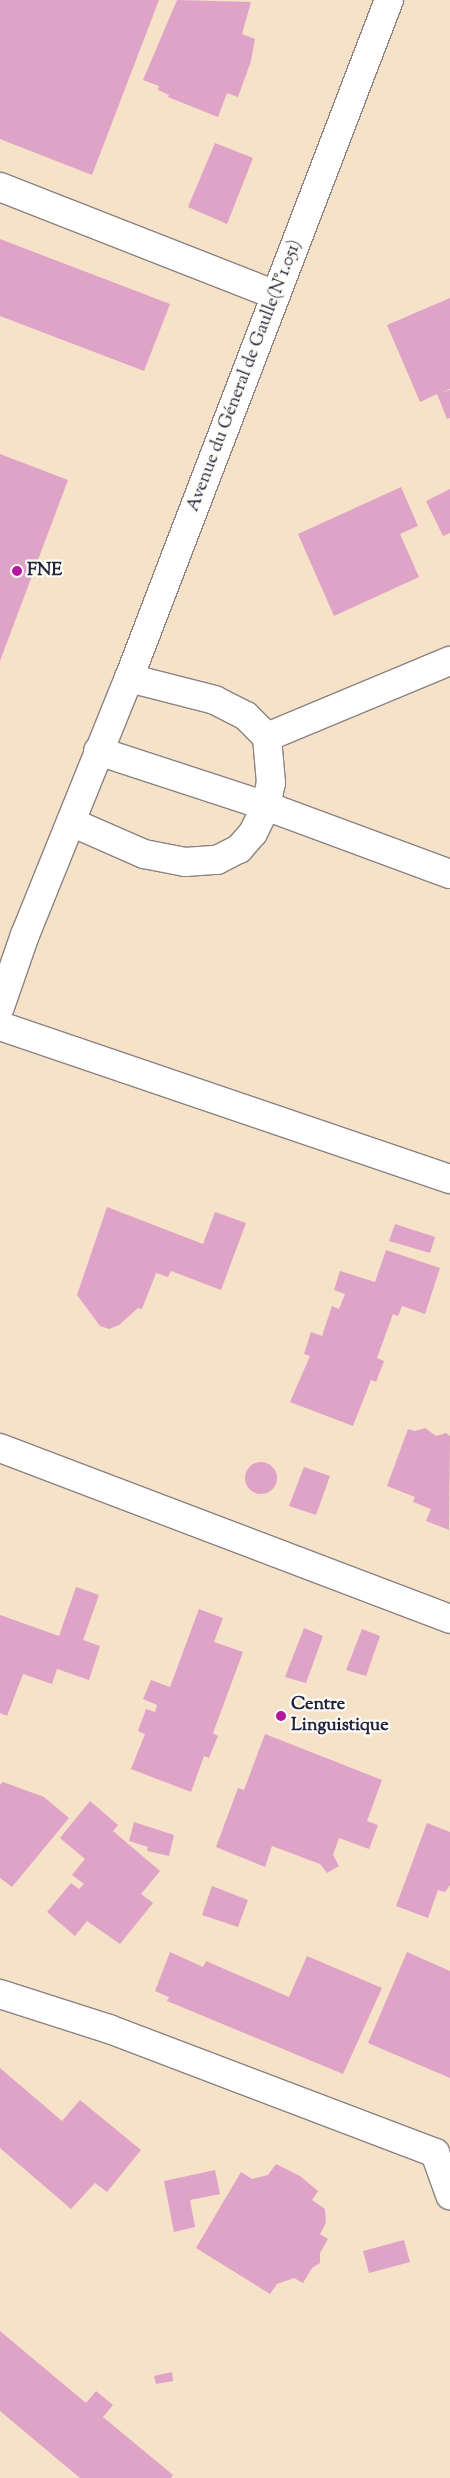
<!DOCTYPE html>
<html>
<head>
<meta charset="utf-8">
<style>
	body { margin:0 }
	#map { position:relative; width:450px; height:2478px; overflow:hidden; background:#f5e2c9; font-family:"Sorts Mill Goudy",serif }
	div>[style] { position:absolute }
	.building>* { inset:0; background:#dfa3c7 }
	.round { border-radius:50% }
	.roads { filter:drop-shadow(1px 0 #8c8282) drop-shadow(-1px 0 #8c8282) drop-shadow(0 1px #8c8282) drop-shadow(0 -1px #8c8282) }
	.minor>* { height:28px; margin:-14px; padding:0 14px; transform-origin:14px; border-radius:14px; background:#fff }
	.major>* { height:28px; margin:-14px; padding:0 14px; transform-origin:14px; border-radius:14px; background:#fff }
	.dots>* { width:14px; height:14px; translate:-50% -50%; box-sizing:border-box; border:2px solid #fdfcf7; border-radius:50% }
	span { translate:-50% -50%; white-space:nowrap; text-align:center; line-height:1.15; -webkit-text-stroke:4.5px #fdfcf7; paint-order:stroke }
	.street-label { font-size:18px; color:#22223b }
	.poi-label { font-size:18px; color:#22223b; font-weight:700 }
	.left { translate:0 -50%; text-align:left }
</style>
</head>
<body>
<div id="map">
	<div class="building">
		<i style="clip-path:polygon(0 0,159px 0,92px 175px,0 139px)"></i>
		<i style="clip-path:polygon(177px 0,251px 2px,242px 34px,255px 39px,251px 61px,238px 97px,227px 93px,218px 117px,168px 97px,169px 95px,158px 90px,159px 86px,143px 80px)"></i>
		<i style="clip-path:polygon(215px 143px,253px 158px,227px 224px,188px 207px)"></i>
		<i style="clip-path:polygon(0 239px,170px 304px,144px 371px,0 316px)"></i>
		<i style="clip-path:polygon(450px 298px,450px 389px,440px 393px,450px 390px,450px 418px,447px 419px,437px 394px,420px 402px,387px 325px)"></i>
		<i style="clip-path:polygon(0 454px,68px 480px,0 661px)"></i>
		<i style="clip-path:polygon(401px 487px,418px 526px,400px 534px,419px 577px,334px 616px,298px 534px)"></i>
		<i style="clip-path:polygon(450px 489px,450px 533px,443px 536px,426px 501px)"></i>
		<i style="clip-path:polygon(107px 1207px,203px 1244px,215px 1212px,246px 1223px,221px 1290px,171px 1271px,168px 1277px,156px 1273px,142px 1309px,138px 1308px,119px 1325px,109px 1329px,100px 1326px,77px 1295px)"></i>
		<i style="clip-path:polygon(395px 1224px,435px 1237px,430px 1253px,389px 1241px)"></i>
		<i style="clip-path:polygon(386px 1250px,440px 1268px,425px 1314px,402px 1306px,398px 1316px,393px 1314px,377px 1358px,384px 1361px,376px 1382px,371px 1380px,353px 1426px,290px 1402px,310px 1356px,304px 1354px,311px 1332px,322px 1336px,332px 1306px,339px 1309px,345px 1294px,334px 1290px,340px 1271px,375px 1282px)"></i>
		<i style="clip-path:polygon(425px 1428px,436px 1436px,446px 1433px,450px 1436px,449px 1530px,426px 1521px,431px 1509px,413px 1502px,415px 1497px,387px 1486px,408px 1429px,415px 1431px)"></i>
		<i class="round" style="left:245px;top:1462px;width:32px;height:32px"></i>
		<i style="clip-path:polygon(304px 1467px,330px 1476px,316px 1515px,289px 1506px)"></i>
		<i style="clip-path:polygon(76px 1587px,99px 1595px,83px 1640px,100px 1646px,89px 1680px,57px 1669px,52px 1684px,23px 1674px,7px 1716px,0 1713px,0 1615px,59px 1636px)"></i>
		<i style="clip-path:polygon(199px 1609px,223px 1618px,214px 1642px,243px 1652px,213px 1733px,218px 1736px,209px 1758px,204px 1756px,191px 1792px,131px 1769px,145px 1734px,138px 1731px,146px 1709px,155px 1712px,157px 1705px,143px 1699px,151px 1680px,170px 1687px)"></i>
		<i style="clip-path:polygon(304px 1628px,323px 1636px,306px 1683px,285px 1677px)"></i>
		<i style="clip-path:polygon(362px 1629px,380px 1636px,366px 1676px,346px 1670px)"></i>
		<i style="clip-path:polygon(265px 1734px,382px 1780px,367px 1821px,378px 1825px,369px 1849px,339px 1838px,333px 1855px,339px 1866px,327px 1873px,320px 1864px,272px 1846px,265px 1867px,216px 1847px,238px 1788px,244px 1790px)"></i>
		<i style="clip-path:polygon(3px 1782px,44px 1797px,69px 1818px,12px 1887px,0 1878px,0 1785px)"></i>
		<i style="clip-path:polygon(90px 1801px,118px 1825px,113px 1831px,160px 1871px,141px 1894px,153px 1903px,120px 1944px,87px 1921px,75px 1936px,47px 1912px,71px 1883px,79px 1889px,84px 1884px,72px 1875px,85px 1859px,60px 1838px)"></i>
		<i style="clip-path:polygon(134px 1822px,174px 1835px,169px 1856px,147px 1851px,148px 1847px,129px 1841px)"></i>
		<i style="clip-path:polygon(427px 1823px,450px 1832px,450px 1885px,445px 1892px,438px 1890px,428px 1918px,396px 1906px)"></i>
		<i style="clip-path:polygon(212px 1886px,248px 1900px,238px 1927px,202px 1915px)"></i>
		<i style="clip-path:polygon(170px 1952px,203px 1967px,206px 1961px,289px 1997px,307px 1956px,382px 1988px,343px 2074px,167px 2001px,169px 1997px,155px 1991px)"></i>
		<i style="clip-path:polygon(407px 1952px,450px 1971px,450px 2078px,368px 2043px)"></i>
		<i style="clip-path:polygon(0 2068px,62px 2121px,80px 2100px,141px 2150px,107px 2192px,95px 2183px,71px 2209px,0 2148px)"></i>
		<i style="clip-path:polygon(276px 2164px,300px 2176px,318px 2191px,312px 2200px,325px 2209px,326px 2223px,320px 2234px,328px 2239px,320px 2253px,320px 2263px,312px 2268px,303px 2283px,294px 2278px,277px 2284px,270px 2294px,196px 2248px,241px 2172px,252px 2179px,268px 2175px)"></i>
		<i style="clip-path:polygon(215px 2170px,220px 2194px,190px 2200px,195px 2227px,174px 2232px,164px 2181px)"></i>
		<i style="clip-path:polygon(404px 2240px,410px 2262px,369px 2273px,363px 2251px)"></i>
		<i style="clip-path:polygon(0 2331px,86px 2403px,96px 2391px,113px 2405px,103px 2417px,173px 2475px,171px 2478px,80px 2478px,0 2411px)"></i>
		<i style="clip-path:polygon(172px 2372px,173px 2381px,156px 2384px,154px 2376px)"></i>
	</div>
	<div class="roads">
		<div class="minor">
			<i style="left:0;top:187px;width:296px;rotate:21.4deg"></i>
			<i style="left:267px;top:737px;width:198px;rotate:-22.6deg"></i>
			<i style="left:98px;top:751px;width:177px;rotate:18.1deg"></i>
			<i style="left:266px;top:806px;width:196px;rotate:20.3deg"></i>
			<i style="left:71px;top:822px;width:80px;rotate:23.7deg"></i>
			<i style="left:144px;top:854px;width:42px;rotate:11deg"></i>
			<i style="left:185px;top:862px;width:32px;rotate:-4deg"></i>
			<i style="left:217px;top:860px;width:25px;rotate:-27deg"></i>
			<i style="left:239px;top:849px;width:21px;rotate:-49deg"></i>
			<i style="left:253px;top:833px;width:30px;rotate:-64deg"></i>
			<i style="left:266px;top:806px;width:24px;rotate:-78deg"></i>
			<i style="left:271px;top:783px;width:46px;rotate:-95deg"></i>
			<i style="left:267px;top:737px;width:30px;rotate:-135deg"></i>
			<i style="left:246px;top:716px;width:35px;rotate:-153deg"></i>
			<i style="left:215px;top:700px;width:89px;rotate:-165.7deg"></i>
			<i style="left:0;top:1026px;width:475px;rotate:18.8deg"></i>
			<i style="left:0;top:1448px;width:481px;rotate:20.8deg"></i>
			<i style="left:0;top:1994px;width:114px;rotate:17.8deg"></i>
			<i style="left:109px;top:2029px;width:349px;rotate:20.8deg"></i>
			<i style="left:435px;top:2153px;width:45px;rotate:70.3deg"></i>
		</div>
		<div class="major">
			<i style="left:0;top:1007px;width:76px;rotate:-70.9deg"></i>
			<i style="left:25px;top:935px;width:277px;rotate:-68deg"></i>
			<i style="left:129px;top:678px;width:726px;rotate:-69.02deg"></i>
		</div>
	</div>
	<div class="dots">
		<i style="left:17px;top:571px;background:#b5179e"></i>
		<i style="left:281px;top:1716px;background:#b5179e"></i>
	</div>
	<div class="street-label">
		<span style="left:245px;top:376px;rotate:-69deg">Avenue du Géneral de Gaulle(N°1.051)</span>
	</div>
	<div class="poi-label">
		<span class="left" style="left:27px;top:571px">FNE</span>
		<span class="left" style="left:291px;top:1716px">Centre<br>Linguistique</span>
	</div>
</div>
</body>
</html>
